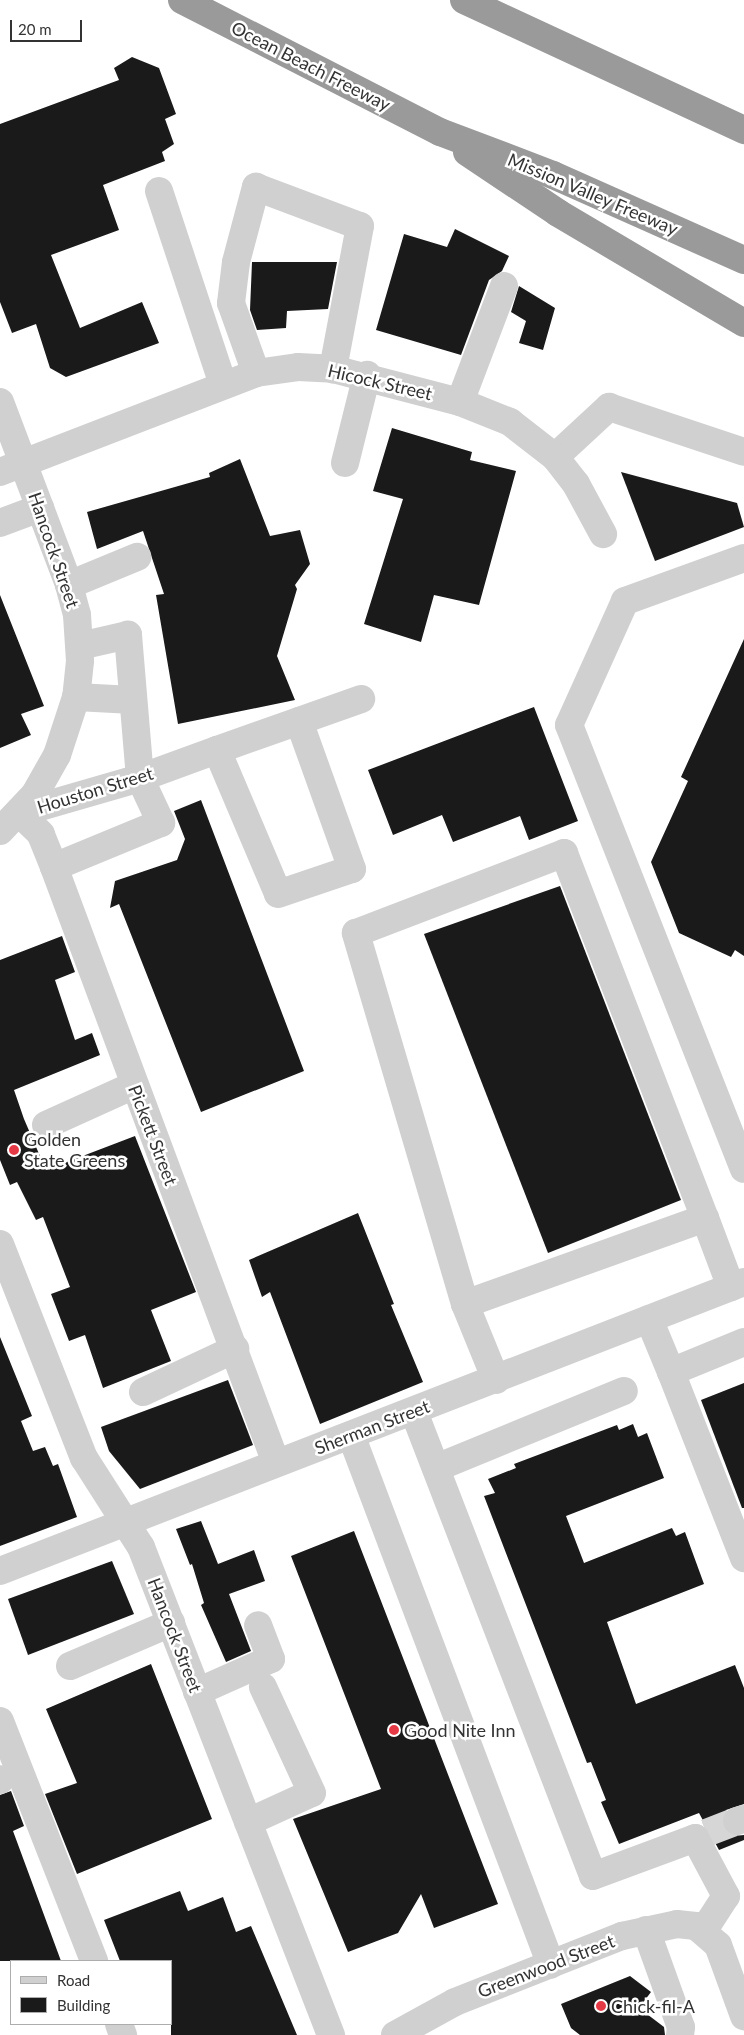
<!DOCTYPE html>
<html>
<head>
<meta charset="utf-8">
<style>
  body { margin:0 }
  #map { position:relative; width:744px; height:2035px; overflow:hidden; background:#fff; font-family:Lato,sans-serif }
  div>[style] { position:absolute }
  .building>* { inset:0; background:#1a1a1a }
  .minor-tunnel>* { height:28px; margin-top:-14px; transform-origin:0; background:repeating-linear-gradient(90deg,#d6d6d6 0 28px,transparent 0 42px) }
  .minor>* { height:28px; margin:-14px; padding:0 14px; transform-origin:14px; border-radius:14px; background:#d0d0d0 }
  .highway>* { height:28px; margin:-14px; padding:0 14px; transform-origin:14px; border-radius:14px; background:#9a9a9a }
  .dots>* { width:14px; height:14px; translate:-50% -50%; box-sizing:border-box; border:2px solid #fff; border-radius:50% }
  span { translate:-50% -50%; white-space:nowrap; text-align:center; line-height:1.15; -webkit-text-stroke:5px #fff; paint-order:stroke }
  .street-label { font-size:18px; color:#333 }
  .poi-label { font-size:18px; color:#333 }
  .left { translate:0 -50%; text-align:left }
  .legend { position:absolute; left:10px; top:1960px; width:162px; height:65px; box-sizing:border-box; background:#fff; border:1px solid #adadad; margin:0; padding:6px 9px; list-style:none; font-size:15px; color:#333 }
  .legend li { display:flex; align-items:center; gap:10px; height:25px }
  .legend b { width:25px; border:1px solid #adadad }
  .scale { position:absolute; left:10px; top:20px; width:72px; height:22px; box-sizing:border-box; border:2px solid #333; border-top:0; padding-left:6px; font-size:15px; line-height:18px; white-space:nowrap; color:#333; -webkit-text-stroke:4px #fff; paint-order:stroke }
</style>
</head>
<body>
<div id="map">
  <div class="building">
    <i style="clip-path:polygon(132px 57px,159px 68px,176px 114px,165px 119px,174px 144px,162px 152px,165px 161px,103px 185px,119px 230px,51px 255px,80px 328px,142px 302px,159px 343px,66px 377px,50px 368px,36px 324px,12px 333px,0 302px,0 124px,119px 80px,114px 68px)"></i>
    <i style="clip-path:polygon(455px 229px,509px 256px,502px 271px,489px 280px,461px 355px,376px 330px,404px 234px,447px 247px)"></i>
    <i style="clip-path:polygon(252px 262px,337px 262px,328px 309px,287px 311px,286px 328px,257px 330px,250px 310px)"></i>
    <i style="clip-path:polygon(519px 286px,555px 308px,543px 350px,519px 343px,526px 321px,511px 312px)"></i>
    <i style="clip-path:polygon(392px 428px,472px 452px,470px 460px,516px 471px,479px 605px,434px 595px,421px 642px,364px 624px,403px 499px,373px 491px)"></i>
    <i style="clip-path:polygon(240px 459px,270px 536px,300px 530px,310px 564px,295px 585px,297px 589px,277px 656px,295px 700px,178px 724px,156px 595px,164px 594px,143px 531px,97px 549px,87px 512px,210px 477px,209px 473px)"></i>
    <i style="clip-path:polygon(621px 472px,737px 503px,744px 527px,655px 561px)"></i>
    <i style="clip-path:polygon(0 595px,44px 706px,21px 714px,31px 735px,0 748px)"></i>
    <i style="clip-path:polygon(744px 639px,744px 956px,735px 950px,731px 957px,679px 933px,651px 862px,688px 781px,681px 777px)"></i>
    <i style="clip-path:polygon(534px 707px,578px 821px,529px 840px,520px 816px,453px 842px,442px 815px,393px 835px,368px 770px)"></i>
    <i style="clip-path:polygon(201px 800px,304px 1071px,201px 1112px,119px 904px,110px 908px,115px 881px,177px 860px,185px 839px,174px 811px)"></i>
    <i style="clip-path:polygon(560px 886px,681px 1200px,548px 1253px,424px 934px)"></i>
    <i style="clip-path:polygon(62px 936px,75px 972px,55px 980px,75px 1040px,92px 1033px,100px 1055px,14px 1090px,24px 1119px,46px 1170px,135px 1136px,196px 1292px,151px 1310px,171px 1361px,103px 1388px,85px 1335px,69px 1341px,51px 1294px,70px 1287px,43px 1217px,36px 1220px,17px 1182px,10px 1185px,0 1160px,0 960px)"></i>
    <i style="clip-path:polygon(358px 1213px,394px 1304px,391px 1305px,423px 1382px,320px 1424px,270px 1292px,262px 1297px,249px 1260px)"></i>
    <i style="clip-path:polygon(0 1337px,32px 1416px,21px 1421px,33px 1451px,45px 1447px,53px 1466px,58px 1464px,77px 1517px,0 1546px)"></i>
    <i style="clip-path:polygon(228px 1380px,253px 1445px,140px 1489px,109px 1451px,101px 1427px)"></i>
    <i style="clip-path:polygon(744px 1383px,744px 1508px,742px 1508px,701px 1400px)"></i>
    <i style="clip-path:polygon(633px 1424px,638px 1437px,647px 1433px,664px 1478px,566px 1516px,584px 1563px,672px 1528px,676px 1536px,685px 1532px,704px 1584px,607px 1622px,636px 1704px,735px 1665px,744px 1688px,744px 1804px,726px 1810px,722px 1825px,727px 1833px,734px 1836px,744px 1835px,744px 1840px,719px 1850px,699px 1813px,619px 1844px,601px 1802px,606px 1800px,591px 1762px,587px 1763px,484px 1496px,495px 1493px,488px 1479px,516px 1468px,514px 1464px,617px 1425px,619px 1430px)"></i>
    <i style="clip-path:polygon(201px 1521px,218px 1564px,254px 1550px,265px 1581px,229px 1594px,251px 1651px,226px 1662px,201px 1605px,204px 1603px,192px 1564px,190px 1565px,176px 1529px)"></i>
    <i style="clip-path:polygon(354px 1531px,498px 1904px,434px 1928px,421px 1894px,398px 1933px,348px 1952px,293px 1819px,381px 1789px,291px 1556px)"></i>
    <i style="clip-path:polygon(112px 1561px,134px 1614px,28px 1655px,8px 1599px)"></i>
    <i style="clip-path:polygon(151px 1664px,212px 1819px,77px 1874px,45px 1794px,77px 1783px,46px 1709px)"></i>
    <i style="clip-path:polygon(11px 1791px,24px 1826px,13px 1831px,61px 1961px,0 1961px,0 1795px)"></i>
    <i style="clip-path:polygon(180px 1891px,188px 1911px,223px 1897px,236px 1932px,251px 1926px,297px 2035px,171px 2035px,171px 1961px,120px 1961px,104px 1920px)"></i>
    <i style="clip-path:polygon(630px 1976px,651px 1992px,639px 2008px,664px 2027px,665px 2035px,580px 2035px,571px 2028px,561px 2004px)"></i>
  </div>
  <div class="minor-tunnel">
    <i style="left:706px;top:1833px;width:33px;rotate:-21deg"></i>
  </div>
  <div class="minor">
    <i style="left:159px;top:191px;width:203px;rotate:71.7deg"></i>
    <i style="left:256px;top:373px;width:74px;rotate:-109.7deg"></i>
    <i style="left:231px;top:303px;width:41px;rotate:-83deg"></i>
    <i style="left:236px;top:262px;width:78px;rotate:-75.1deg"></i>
    <i style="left:256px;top:187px;width:111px;rotate:20.6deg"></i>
    <i style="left:360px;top:226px;width:146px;rotate:100.7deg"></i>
    <i style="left:0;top:402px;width:196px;rotate:69.3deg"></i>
    <i style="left:69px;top:585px;width:31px;rotate:75deg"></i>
    <i style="left:77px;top:615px;width:46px;rotate:86.3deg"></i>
    <i style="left:80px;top:661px;width:36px;rotate:96deg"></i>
    <i style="left:76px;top:697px;width:61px;rotate:108.1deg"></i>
    <i style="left:57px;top:755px;width:45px;rotate:119.4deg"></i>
    <i style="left:35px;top:794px;width:51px;rotate:133.4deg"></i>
    <i style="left:460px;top:402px;width:124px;rotate:-69.2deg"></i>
    <i style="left:555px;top:457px;width:74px;rotate:-42.8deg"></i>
    <i style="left:609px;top:407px;width:142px;rotate:18.4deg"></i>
    <i style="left:345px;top:463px;width:91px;rotate:-76deg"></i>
    <i style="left:0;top:472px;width:274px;rotate:-21.1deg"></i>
    <i style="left:256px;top:373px;width:42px;rotate:-8.1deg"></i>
    <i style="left:298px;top:367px;width:35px;rotate:3deg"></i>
    <i style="left:333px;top:369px;width:131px;rotate:14.6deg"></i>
    <i style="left:460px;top:402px;width:54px;rotate:21.8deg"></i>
    <i style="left:510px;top:422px;width:57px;rotate:37.9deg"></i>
    <i style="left:555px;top:457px;width:34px;rotate:52deg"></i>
    <i style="left:576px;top:484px;width:57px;rotate:61.6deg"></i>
    <i style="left:0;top:523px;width:43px;rotate:-20.6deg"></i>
    <i style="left:744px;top:558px;width:127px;rotate:160.1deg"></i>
    <i style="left:625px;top:601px;width:136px;rotate:114.3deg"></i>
    <i style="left:569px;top:725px;width:477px;rotate:68.5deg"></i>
    <i style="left:69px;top:585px;width:74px;rotate:-22.4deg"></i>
    <i style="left:76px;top:697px;width:57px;rotate:3deg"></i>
    <i style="left:217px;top:750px;width:87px;rotate:-19.5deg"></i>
    <i style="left:54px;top:867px;width:116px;rotate:-22.4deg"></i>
    <i style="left:161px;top:823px;width:50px;rotate:-115deg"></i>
    <i style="left:140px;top:778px;width:144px;rotate:-94.8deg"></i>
    <i style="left:128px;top:635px;width:49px;rotate:167.1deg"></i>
    <i style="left:46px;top:1125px;width:97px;rotate:-24.4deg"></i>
    <i style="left:0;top:1244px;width:230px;rotate:68.6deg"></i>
    <i style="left:84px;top:1458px;width:106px;rotate:57.4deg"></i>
    <i style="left:141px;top:1547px;width:524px;rotate:68.73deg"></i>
    <i style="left:465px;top:1304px;width:387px;rotate:-106.4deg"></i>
    <i style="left:356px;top:933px;width:223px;rotate:-21deg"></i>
    <i style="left:564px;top:853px;width:391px;rotate:68.9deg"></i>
    <i style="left:649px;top:1319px;width:57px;rotate:67.5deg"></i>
    <i style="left:744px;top:1342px;width:79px;rotate:157.7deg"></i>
    <i style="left:671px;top:1372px;width:200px;rotate:68.6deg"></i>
    <i style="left:496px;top:1380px;width:82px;rotate:-112.2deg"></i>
    <i style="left:465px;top:1304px;width:255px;rotate:-19.7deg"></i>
    <i style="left:705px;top:1218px;width:74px;rotate:69.4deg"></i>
    <i style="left:143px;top:1392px;width:102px;rotate:-25.1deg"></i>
    <i style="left:414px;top:1412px;width:497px;rotate:68.9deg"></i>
    <i style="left:593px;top:1876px;width:109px;rotate:-20.4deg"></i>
    <i style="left:695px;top:1838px;width:66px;rotate:61.9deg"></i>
    <i style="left:726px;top:1896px;width:40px;rotate:122.9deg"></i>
    <i style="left:351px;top:1435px;width:566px;rotate:69.33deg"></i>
    <i style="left:276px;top:1463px;width:636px;rotate:-110.43deg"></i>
    <i style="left:54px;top:867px;width:35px;rotate:-112deg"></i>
    <i style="left:41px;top:834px;width:30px;rotate:-136deg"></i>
    <i style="left:19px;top:813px;width:126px;rotate:-16.1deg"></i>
    <i style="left:140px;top:778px;width:82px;rotate:-20deg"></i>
    <i style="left:217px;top:750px;width:156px;rotate:67deg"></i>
    <i style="left:278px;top:894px;width:78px;rotate:-18.7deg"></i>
    <i style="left:352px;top:869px;width:157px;rotate:-109.7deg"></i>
    <i style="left:299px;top:721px;width:66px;rotate:-19.5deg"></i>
    <i style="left:436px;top:1468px;width:203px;rotate:-22.3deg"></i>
    <i style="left:0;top:1571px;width:798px;rotate:-21.23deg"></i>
    <i style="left:70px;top:1666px;width:110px;rotate:-23.1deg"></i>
    <i style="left:197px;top:1692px;width:81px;rotate:-24deg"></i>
    <i style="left:271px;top:1659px;width:36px;rotate:-111deg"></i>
    <i style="left:0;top:1721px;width:258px;rotate:68.6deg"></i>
    <i style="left:0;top:1780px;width:1px;rotate:-45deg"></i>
    <i style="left:737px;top:1821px;width:7px;rotate:-16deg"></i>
    <i style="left:248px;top:1822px;width:70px;rotate:-24.4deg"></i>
    <i style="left:312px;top:1793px;width:117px;rotate:-114.8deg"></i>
    <i style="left:646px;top:1930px;width:103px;rotate:70.2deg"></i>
    <i style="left:681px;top:2027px;width:8px;rotate:97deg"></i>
    <i style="left:119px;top:2024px;width:12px;rotate:70deg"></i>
    <i style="left:395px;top:2035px;width:68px;rotate:-28.8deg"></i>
    <i style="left:455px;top:2002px;width:180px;rotate:-21.6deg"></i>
    <i style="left:622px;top:1936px;width:56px;rotate:-12.3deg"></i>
    <i style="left:677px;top:1924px;width:19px;rotate:6deg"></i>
    <i style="left:696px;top:1926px;width:29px;rotate:41deg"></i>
    <i style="left:718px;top:1945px;width:76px;rotate:69.9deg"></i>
  </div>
  <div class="highway">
    <i style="left:182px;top:0;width:290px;rotate:27.1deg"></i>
    <i style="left:440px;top:132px;width:121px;rotate:20.8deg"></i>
    <i style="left:553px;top:175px;width:209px;rotate:24deg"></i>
    <i style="left:464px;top:0;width:309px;rotate:24.9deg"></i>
    <i style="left:467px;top:152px;width:110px;rotate:33.8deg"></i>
    <i style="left:558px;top:213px;width:216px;rotate:30.6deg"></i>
  </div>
  <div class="dots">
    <i style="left:14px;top:1150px;background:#e63946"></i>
    <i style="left:394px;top:1730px;background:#e63946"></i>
    <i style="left:601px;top:2006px;background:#e63946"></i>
  </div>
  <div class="street-label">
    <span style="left:311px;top:66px;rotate:27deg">Ocean Beach Freeway</span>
    <span style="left:593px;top:194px;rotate:23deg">Mission Valley Freeway</span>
    <span style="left:380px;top:382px;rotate:13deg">Hicock Street</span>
    <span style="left:54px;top:550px;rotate:71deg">Hancock Street</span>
    <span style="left:95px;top:790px;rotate:-17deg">Houston Street</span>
    <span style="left:153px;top:1135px;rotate:69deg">Pickett Street</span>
    <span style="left:372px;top:1427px;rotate:-21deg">Sherman Street</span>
    <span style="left:175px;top:1635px;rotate:69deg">Hancock Street</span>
    <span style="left:546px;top:1966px;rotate:-21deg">Greenwood Street</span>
  </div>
  <div class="poi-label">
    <span class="left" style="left:24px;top:1150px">Golden<br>State Greens</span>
    <span class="left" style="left:404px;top:1730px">Good Nite Inn</span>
    <span class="left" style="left:611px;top:2006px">Chick-fil-A</span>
  </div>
  <ul class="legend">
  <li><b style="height:6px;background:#d0d0d0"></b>Road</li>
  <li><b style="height:14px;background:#1a1a1a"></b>Building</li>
  </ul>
  <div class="scale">20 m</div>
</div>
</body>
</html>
